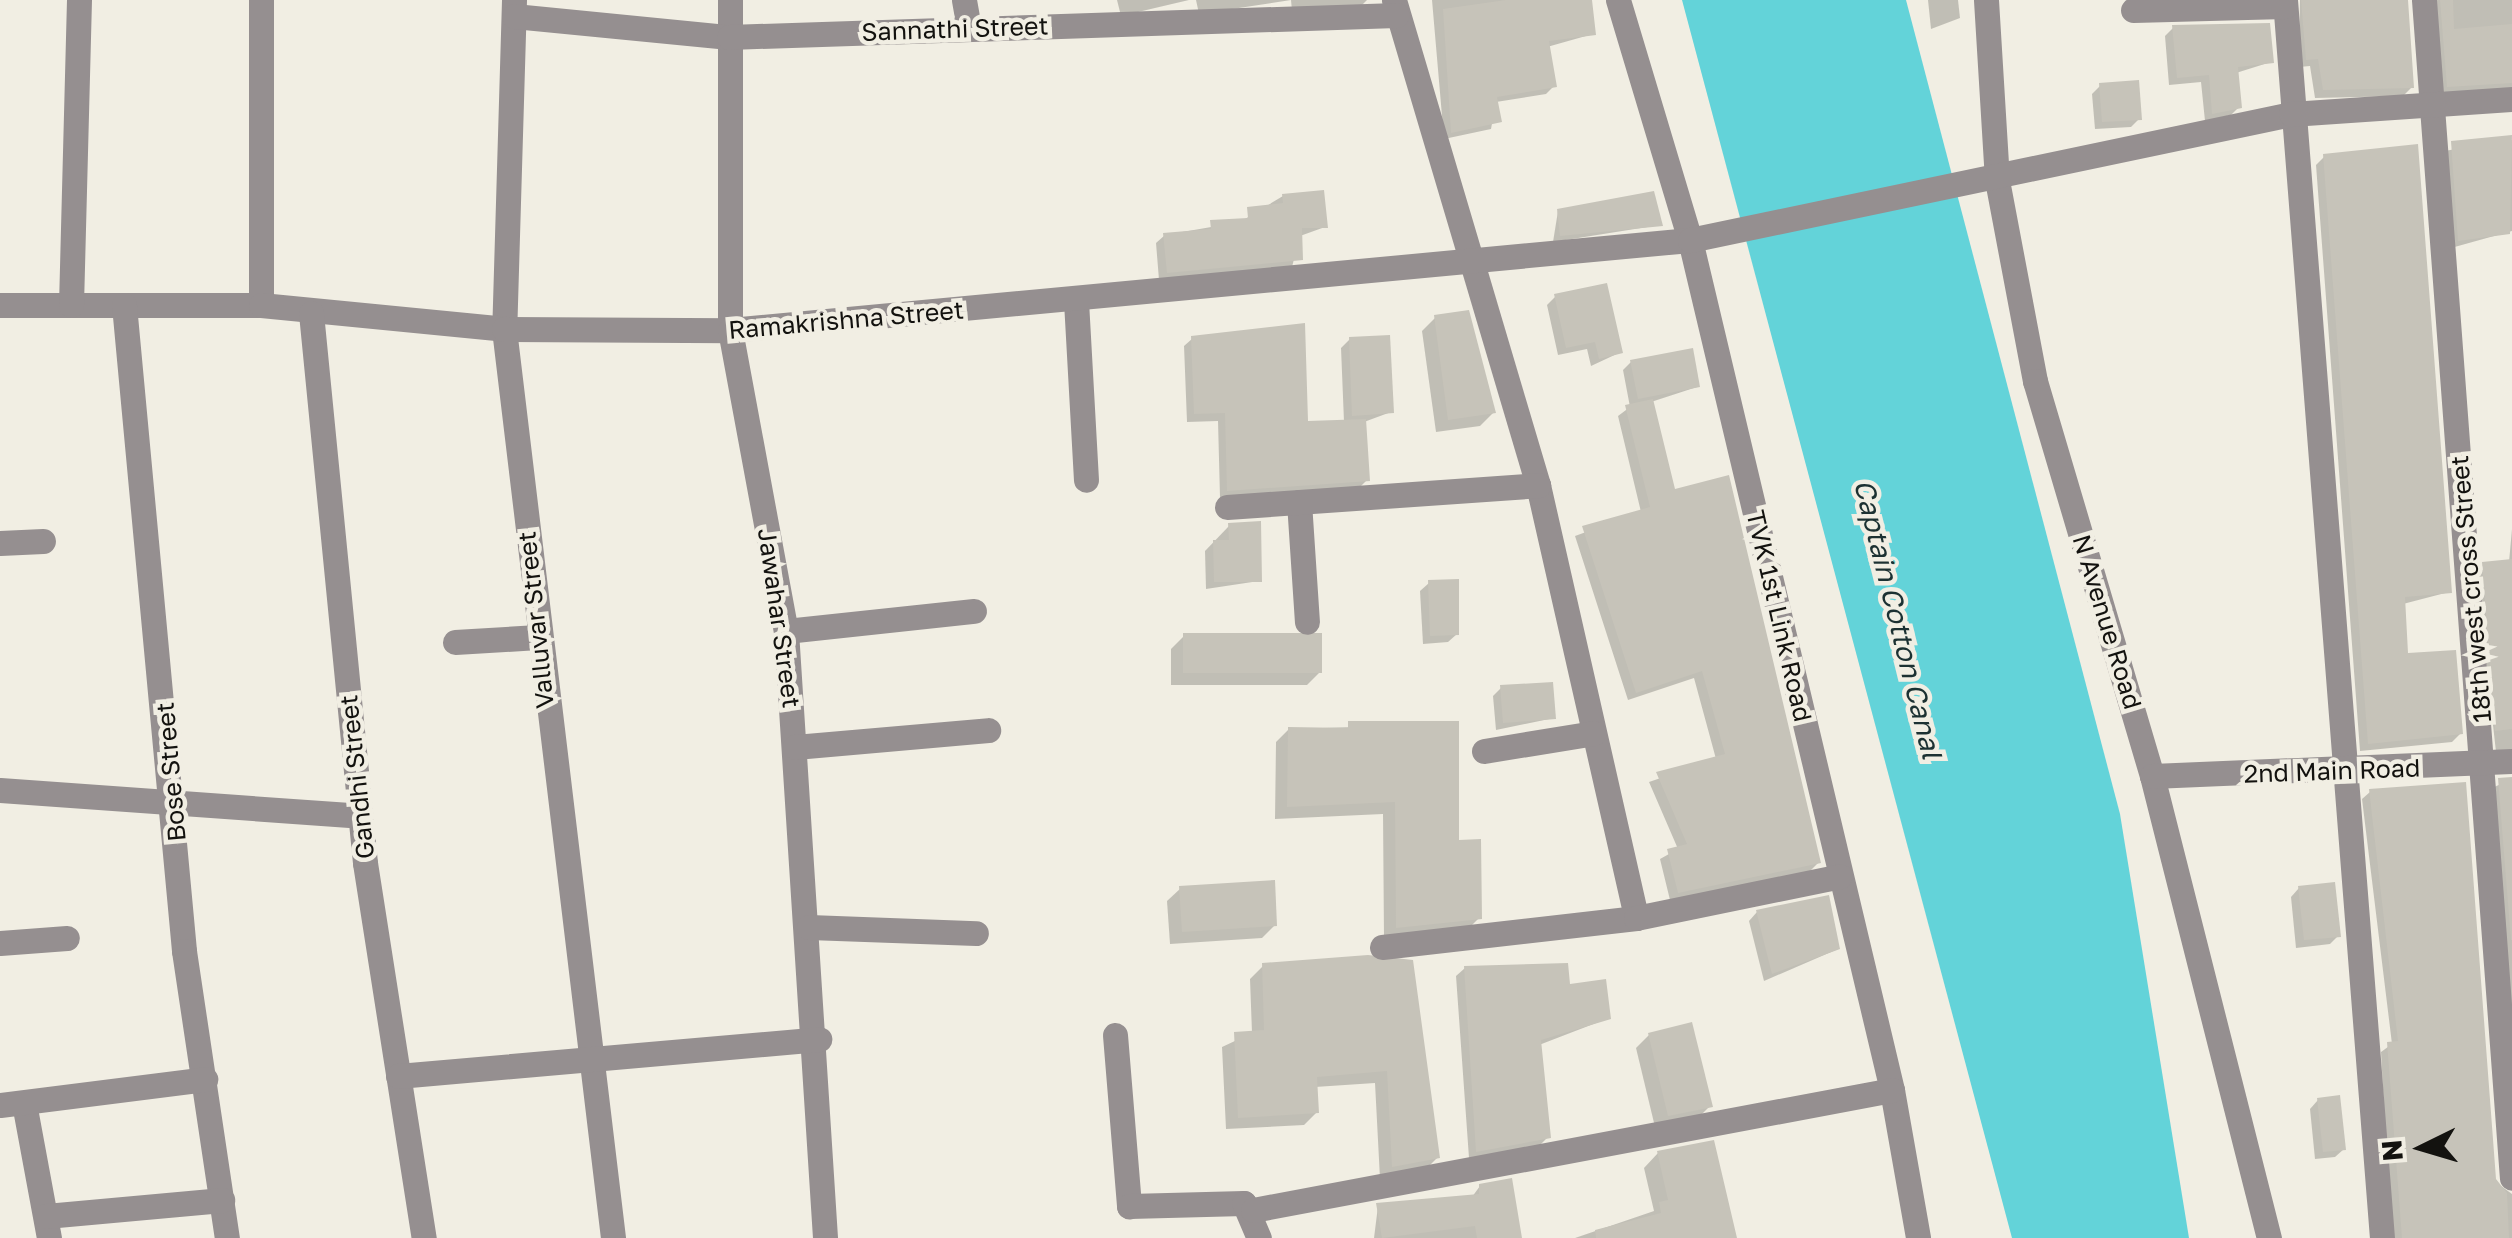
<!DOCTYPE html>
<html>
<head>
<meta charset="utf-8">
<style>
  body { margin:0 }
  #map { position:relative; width:2512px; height:1238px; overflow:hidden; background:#f1eee3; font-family:"Golos Text",sans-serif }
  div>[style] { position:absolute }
  .water>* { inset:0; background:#63d3d9 }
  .shadow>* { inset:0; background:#0003 }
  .building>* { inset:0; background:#c6c3b9 }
  .minor>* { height:25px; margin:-12.5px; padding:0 12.5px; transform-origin:12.5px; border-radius:12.5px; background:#958f90 }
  span { translate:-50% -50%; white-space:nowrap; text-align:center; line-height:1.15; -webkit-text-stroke:9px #f1eee3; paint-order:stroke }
  .street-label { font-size:25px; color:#13120f }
  .water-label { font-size:28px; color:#1c3132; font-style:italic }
  .north { position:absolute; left:2372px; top:1098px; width:100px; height:100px; -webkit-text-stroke:8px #f1eee3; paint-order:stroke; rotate:265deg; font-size:28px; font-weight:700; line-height:40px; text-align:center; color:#13120f }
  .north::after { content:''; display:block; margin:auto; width:35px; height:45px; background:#13120f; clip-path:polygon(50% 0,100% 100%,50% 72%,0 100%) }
</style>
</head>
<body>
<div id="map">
  <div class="water">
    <i style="clip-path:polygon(1682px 0,1906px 0,2120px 814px,2189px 1238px,2012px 1238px)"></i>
  </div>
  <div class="shadow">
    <i style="clip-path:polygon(1117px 0,1189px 0,1121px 16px)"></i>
    <i style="clip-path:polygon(1196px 0,1367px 0,1359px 8px,1292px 11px,1291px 0,1199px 14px)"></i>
    <i style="clip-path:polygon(1432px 0,1589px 0,1593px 34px,1547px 47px,1554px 86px,1546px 94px,1496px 102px,1491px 129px,1444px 139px)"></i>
    <i style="clip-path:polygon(1928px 0,1958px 0,1960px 18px,1931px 29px)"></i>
    <i style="clip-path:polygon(2300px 0,2405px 0,2412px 87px,2403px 96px,2315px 98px,2310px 66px,2299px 67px)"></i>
    <i style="clip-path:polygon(2425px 0,2512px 0,2512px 90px,2439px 94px)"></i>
    <i style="clip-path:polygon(2173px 28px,2271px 62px,2236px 73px,2239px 107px,2231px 115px,2205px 121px,2201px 82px,2169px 85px,2165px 36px)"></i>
    <i style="clip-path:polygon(2101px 85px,2139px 119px,2131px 127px,2095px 129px,2092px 94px)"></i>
    <i style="clip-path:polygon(2512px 140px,2512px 231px,2451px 248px,2444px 151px)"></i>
    <i style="clip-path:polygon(2324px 157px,2449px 592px,2403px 604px,2406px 656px,2460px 734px,2452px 742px,2360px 751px,2316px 165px)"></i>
    <i style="clip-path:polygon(1283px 196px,1325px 227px,1300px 236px,1292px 267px,1159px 280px,1156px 243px,1165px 235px,1240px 222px)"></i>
    <i style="clip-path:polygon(1558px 211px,1660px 225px,1553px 242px)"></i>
    <i style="clip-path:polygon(1555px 297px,1621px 352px,1591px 366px,1587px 349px,1558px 355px,1547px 305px)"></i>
    <i style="clip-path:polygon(1435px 318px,1493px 413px,1480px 426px,1436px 432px,1422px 331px)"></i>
    <i style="clip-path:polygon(1193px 338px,1305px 423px,1344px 422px,1341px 348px,1350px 339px,1391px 412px,1364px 422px,1367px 480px,1359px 488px,1220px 498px,1218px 421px,1187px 422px,1184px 346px)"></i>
    <i style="clip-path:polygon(1631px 362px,1697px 387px,1651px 402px,1673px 492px,1819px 862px,1810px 871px,1670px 900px,1660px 859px,1678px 849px,1649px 782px,1716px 759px,1694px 678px,1628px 700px,1575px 536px,1641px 512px,1618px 416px,1630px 407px,1623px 370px)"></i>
    <i style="clip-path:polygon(1229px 526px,1259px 581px,1206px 589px,1205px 551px)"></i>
    <i style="clip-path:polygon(2512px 529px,2512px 761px,2496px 752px,2476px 572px,2509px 562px)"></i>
    <i style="clip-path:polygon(1429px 583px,1457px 634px,1448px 642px,1423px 644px,1420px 591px)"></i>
    <i style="clip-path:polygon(1184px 636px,1320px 672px,1307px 685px,1171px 685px,1171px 649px)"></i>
    <i style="clip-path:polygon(1501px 688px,1554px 718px,1496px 730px,1493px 696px)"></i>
    <i style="clip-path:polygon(1456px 724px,1456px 842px,1479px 918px,1466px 931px,1384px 940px,1383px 814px,1275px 819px,1276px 742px,1289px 729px)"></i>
    <i style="clip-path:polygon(2512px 779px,2512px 1052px,2492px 788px)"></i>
    <i style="clip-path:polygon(2370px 792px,2493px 1180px,2512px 1194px,2512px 1238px,2391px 1238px,2381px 1052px,2392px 1044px,2362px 799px)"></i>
    <i style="clip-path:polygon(1181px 888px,1275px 925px,1262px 938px,1170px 944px,1167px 901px)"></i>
    <i style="clip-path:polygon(2299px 888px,2338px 936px,2330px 944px,2296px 948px,2291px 897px)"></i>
    <i style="clip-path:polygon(1757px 912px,1838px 949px,1764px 981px,1749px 921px)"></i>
    <i style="clip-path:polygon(1411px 962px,1438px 1157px,1425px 1170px,1380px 1179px,1375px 1083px,1315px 1087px,1317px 1112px,1304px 1125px,1226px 1129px,1222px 1047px,1252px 1033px,1250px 979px,1263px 966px)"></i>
    <i style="clip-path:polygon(1465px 968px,1567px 987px,1609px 1018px,1539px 1045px,1548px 1137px,1540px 1145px,1469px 1158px,1456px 976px)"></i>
    <i style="clip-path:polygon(1649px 1035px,1710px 1106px,1697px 1119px,1655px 1127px,1636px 1048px)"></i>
    <i style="clip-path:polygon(2318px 1100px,2344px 1149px,2335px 1157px,2315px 1159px,2310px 1109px)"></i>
    <i style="clip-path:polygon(1658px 1153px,1734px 1238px,1575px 1238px,1654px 1211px,1644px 1168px)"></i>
    <i style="clip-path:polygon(1480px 1186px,1500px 1238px,1374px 1238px,1378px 1206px,1472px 1197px)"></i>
  </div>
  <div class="building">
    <i style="clip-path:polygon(1506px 0,1592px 0,1596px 35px,1549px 41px,1557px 87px,1497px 97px,1502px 122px,1451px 133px,1443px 9px)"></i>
    <i style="clip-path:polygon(2301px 0,2408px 0,2414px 88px,2323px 90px,2318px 59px,2306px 60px)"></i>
    <i style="clip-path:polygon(2440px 0,2453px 0,2454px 29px,2512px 24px,2512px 83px,2447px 87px)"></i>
    <i style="clip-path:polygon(2270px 23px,2274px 63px,2238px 67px,2242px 108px,2212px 114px,2209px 75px,2177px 78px,2172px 25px)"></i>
    <i style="clip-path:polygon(2139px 80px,2142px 120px,2102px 122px,2099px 83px)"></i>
    <i style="clip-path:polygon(2512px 135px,2510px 234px,2458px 241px,2451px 141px)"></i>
    <i style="clip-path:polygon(2418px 144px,2452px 593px,2405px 597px,2408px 653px,2456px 650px,2463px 734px,2368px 744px,2323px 154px)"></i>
    <i style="clip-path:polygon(1324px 190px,1328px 228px,1302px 228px,1303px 260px,1167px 273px,1163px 233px,1211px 229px,1210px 220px,1248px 218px,1247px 207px,1283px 203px,1282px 194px)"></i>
    <i style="clip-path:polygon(1654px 191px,1663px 226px,1560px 236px,1557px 209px)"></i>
    <i style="clip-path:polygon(1607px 283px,1623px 353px,1599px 359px,1595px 342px,1566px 348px,1554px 294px)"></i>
    <i style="clip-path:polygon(1469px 310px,1496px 413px,1448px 420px,1434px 315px)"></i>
    <i style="clip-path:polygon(1305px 323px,1308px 421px,1366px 419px,1370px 481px,1227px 491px,1225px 413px,1194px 414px,1191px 336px)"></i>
    <i style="clip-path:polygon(1390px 335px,1394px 413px,1352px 416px,1349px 337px)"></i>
    <i style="clip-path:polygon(1693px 348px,1700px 387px,1638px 399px,1630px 360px)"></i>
    <i style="clip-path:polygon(1653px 399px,1675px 489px,1729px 475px,1821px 863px,1678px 893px,1667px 849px,1687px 844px,1656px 772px,1725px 754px,1702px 671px,1636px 693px,1582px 526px,1650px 507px,1625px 405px)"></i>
    <i style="clip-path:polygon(1261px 521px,1262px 582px,1214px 582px,1213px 540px,1229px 540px,1228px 523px)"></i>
    <i style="clip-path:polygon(2512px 559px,2512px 729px,2495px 731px,2482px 562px)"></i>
    <i style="clip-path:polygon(1459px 579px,1459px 635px,1430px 636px,1428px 580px)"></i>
    <i style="clip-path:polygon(1183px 633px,1322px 633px,1322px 673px,1183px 673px)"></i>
    <i style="clip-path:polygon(1553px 682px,1556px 719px,1503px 723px,1500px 685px)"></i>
    <i style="clip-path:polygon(1348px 721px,1459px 721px,1459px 840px,1481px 839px,1482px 919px,1396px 928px,1395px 802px,1287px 807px,1288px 727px,1348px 728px)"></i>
    <i style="clip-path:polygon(2512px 777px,2512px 940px,2511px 940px,2498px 778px)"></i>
    <i style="clip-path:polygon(2466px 782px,2496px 1179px,2507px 1193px,2509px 1238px,2402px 1238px,2387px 1042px,2398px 1041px,2369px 789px)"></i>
    <i style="clip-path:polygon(1275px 880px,1277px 926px,1182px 932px,1179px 886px)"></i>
    <i style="clip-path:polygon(2335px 882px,2341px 937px,2304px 940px,2298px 886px)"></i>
    <i style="clip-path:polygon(1829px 895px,1840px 949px,1772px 974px,1756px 910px)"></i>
    <i style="clip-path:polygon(1368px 955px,1413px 960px,1440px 1158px,1392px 1167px,1387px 1071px,1317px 1077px,1319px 1113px,1238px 1118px,1234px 1032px,1264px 1030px,1262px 963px)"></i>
    <i style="clip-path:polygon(1568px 963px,1570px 984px,1606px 979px,1611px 1019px,1541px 1040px,1551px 1138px,1476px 1152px,1464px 966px)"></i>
    <i style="clip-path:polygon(1692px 1022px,1713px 1107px,1668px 1116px,1648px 1033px)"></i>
    <i style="clip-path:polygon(2340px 1095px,2346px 1150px,2323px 1152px,2317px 1098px)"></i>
    <i style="clip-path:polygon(1714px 1140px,1737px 1238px,1596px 1238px,1595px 1230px,1661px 1213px,1659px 1202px,1668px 1200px,1657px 1151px)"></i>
    <i style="clip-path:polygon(1512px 1178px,1522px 1238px,1477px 1238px,1475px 1226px,1382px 1238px,1376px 1203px,1479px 1194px,1479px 1184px)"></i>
  </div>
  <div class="minor">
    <i style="left:261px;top:0;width:305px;rotate:90deg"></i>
    <i style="left:514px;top:0;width:329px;rotate:91.7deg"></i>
    <i style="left:504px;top:329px;width:916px;rotate:83.16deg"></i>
    <i style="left:730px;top:0;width:330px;rotate:90deg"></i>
    <i style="left:730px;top:330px;width:306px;rotate:79.5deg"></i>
    <i style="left:786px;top:631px;width:608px;rotate:86.32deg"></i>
    <i style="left:964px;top:0;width:28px;rotate:80deg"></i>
    <i style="left:1394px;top:0;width:506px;rotate:73.46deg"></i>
    <i style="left:1538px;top:485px;width:444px;rotate:77.2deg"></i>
    <i style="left:1618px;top:0;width:251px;rotate:73.3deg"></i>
    <i style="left:1690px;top:240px;width:874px;rotate:76.63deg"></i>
    <i style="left:1892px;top:1090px;width:150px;rotate:80deg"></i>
    <i style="left:1986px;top:0;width:180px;rotate:86.5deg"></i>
    <i style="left:1997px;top:180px;width:205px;rotate:79.3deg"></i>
    <i style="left:2035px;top:381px;width:412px;rotate:73.5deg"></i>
    <i style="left:2152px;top:776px;width:477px;rotate:75.8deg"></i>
    <i style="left:2285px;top:0;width:1242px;rotate:85.52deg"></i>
    <i style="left:2424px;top:0;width:1181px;rotate:85.73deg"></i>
    <i style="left:2133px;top:10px;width:152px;rotate:-1.5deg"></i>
    <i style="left:514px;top:16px;width:216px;rotate:5.6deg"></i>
    <i style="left:729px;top:37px;width:668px;rotate:-1.89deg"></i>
    <i style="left:1076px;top:301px;width:179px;rotate:86.8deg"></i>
    <i style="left:0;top:305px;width:261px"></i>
    <i style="left:261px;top:305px;width:244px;rotate:5.6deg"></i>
    <i style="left:504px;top:329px;width:226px;rotate:0.3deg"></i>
    <i style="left:730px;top:330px;width:964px;rotate:-5.36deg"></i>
    <i style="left:1690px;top:240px;width:614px;rotate:-11.84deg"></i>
    <i style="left:2291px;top:114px;width:222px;rotate:-3.9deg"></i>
    <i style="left:71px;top:305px;width:305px;rotate:-88.5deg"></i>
    <i style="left:124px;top:305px;width:649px;rotate:84.69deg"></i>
    <i style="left:184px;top:951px;width:290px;rotate:81.5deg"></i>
    <i style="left:311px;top:313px;width:553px;rotate:84.39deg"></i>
    <i style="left:365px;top:863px;width:380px;rotate:81.1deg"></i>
    <i style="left:1299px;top:502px;width:120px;rotate:86.2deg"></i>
    <i style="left:1227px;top:507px;width:312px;rotate:-4deg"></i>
    <i style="left:0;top:543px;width:43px;rotate:-2.7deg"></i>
    <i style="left:786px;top:631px;width:189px;rotate:-6.1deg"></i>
    <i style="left:455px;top:642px;width:83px;rotate:-3.4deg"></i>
    <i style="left:795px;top:747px;width:194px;rotate:-5deg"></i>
    <i style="left:1484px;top:751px;width:111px;rotate:-9.3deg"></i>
    <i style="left:2152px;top:776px;width:360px;rotate:-2.4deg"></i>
    <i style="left:0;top:790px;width:361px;rotate:4.1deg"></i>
    <i style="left:809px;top:927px;width:167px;rotate:2.1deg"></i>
    <i style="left:0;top:943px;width:67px;rotate:-4.3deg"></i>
    <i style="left:1382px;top:947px;width:256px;rotate:-6.5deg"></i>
    <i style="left:1636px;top:918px;width:208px;rotate:-11.6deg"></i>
    <i style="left:1115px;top:1035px;width:172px;rotate:85.3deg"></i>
    <i style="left:1129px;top:1206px;width:115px;rotate:-1.5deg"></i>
    <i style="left:1244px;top:1203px;width:38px;rotate:67deg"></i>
    <i style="left:398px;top:1076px;width:423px;rotate:-5deg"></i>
    <i style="left:24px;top:1103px;width:137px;rotate:79.5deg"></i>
    <i style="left:0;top:1105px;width:207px;rotate:-7.2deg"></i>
    <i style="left:1253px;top:1210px;width:650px;rotate:-10.64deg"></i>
    <i style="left:46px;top:1216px;width:177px;rotate:-5.2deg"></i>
  </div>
  <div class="street-label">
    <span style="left:955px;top:29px;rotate:-2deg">Sannathi Street</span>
    <span style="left:846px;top:320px;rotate:-5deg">Ramakrishna Street</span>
    <span style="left:2471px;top:589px;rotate:-95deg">18th west cross Street</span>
    <span style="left:1779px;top:616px;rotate:77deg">TVK 1st Link Road</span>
    <span style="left:779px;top:618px;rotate:82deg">Jawahar Street</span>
    <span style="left:536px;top:620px;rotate:-96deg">Valluvar Street</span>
    <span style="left:2107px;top:622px;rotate:73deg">N Avenue Road</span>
    <span style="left:2332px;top:771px;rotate:-2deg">2nd Main Road</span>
    <span style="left:171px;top:772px;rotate:-95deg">Bose Street</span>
    <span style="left:357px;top:777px;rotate:-96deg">Gandhi Street</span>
  </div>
  <div class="water-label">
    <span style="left:1898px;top:619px;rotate:76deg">Captain Cotton Canal</span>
  </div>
  <div class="north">N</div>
</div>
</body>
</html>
